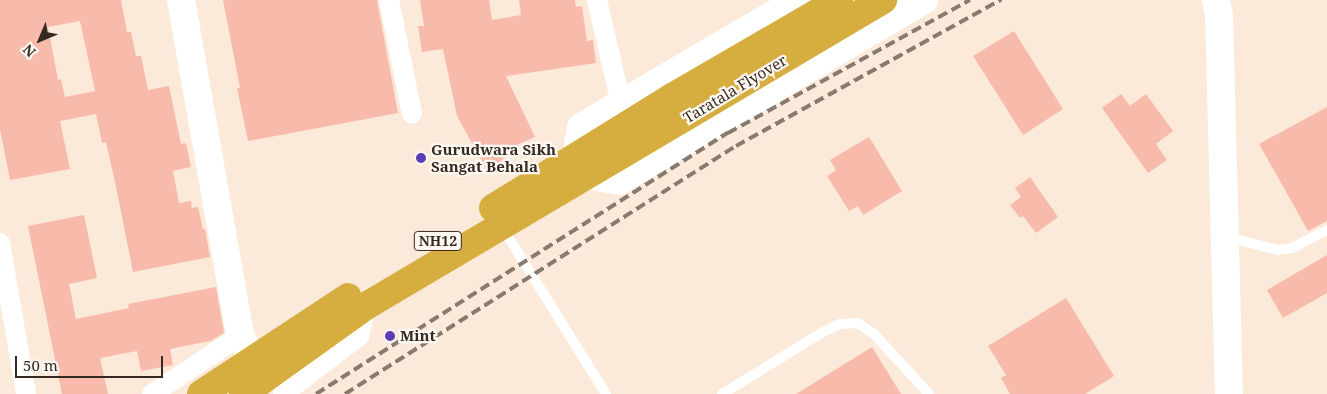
<!DOCTYPE html>
<html>
<head>
<meta charset="utf-8">
<style>
  body { margin:0 }
  #map { position:relative; width:1327px; height:394px; overflow:hidden; background:#fbe9da; font-family:"Noto Serif",serif }
  div>[style] { position:absolute }
  .building>* { inset:0; background:#f8bbab }
  .lane>* { height:10px; margin:-5px; padding:0 5px; transform-origin:5px; border-radius:5px; background:#fff }
  .street>* { height:20px; margin:-10px; padding:0 10px; transform-origin:10px; border-radius:10px; background:#fff }
  .secondary>* { height:28px; margin:-14px; padding:0 14px; transform-origin:14px; border-radius:14px; background:#fff }
  .highway>* { height:28px; margin:-14px; padding:0 14px; transform-origin:14px; border-radius:14px; background:#d6ae3f }
  .rail>* { height:4px; margin-top:-2px; transform-origin:0; background:repeating-linear-gradient(90deg,#887a6e 0 10px,transparent 0 15px) }
  .dots>* { width:14px; height:14px; translate:-50% -50%; box-sizing:border-box; border:2px solid #fef8f3; border-radius:50% }
  span { translate:-50% -50%; white-space:nowrap; text-align:center; line-height:1.15; -webkit-text-stroke:4.5px #fef8f3; paint-order:stroke }
  .shield-label span { padding:1px 4px; background:#fef8f3; border:1px solid; border-radius:4px; -webkit-text-stroke-width:0 }
  .shield-label { font-size:14px; color:#352a21; font-weight:700 }
  .street-label { font-size:15px; color:#352a21 }
  .poi-label { font-size:15px; color:#352a21; font-weight:700 }
  .left { translate:0 -50%; text-align:left }
  .north { position:absolute; left:15px; top:15px; width:50px; height:50px; -webkit-text-stroke:4px #fef8f3; paint-order:stroke; rotate:225deg; font-size:14px; font-weight:700; line-height:20px; text-align:center; color:#352a21 }
  .north::after { content:''; display:block; margin:auto; width:18px; height:22px; background:#352a21; clip-path:polygon(50% 0,100% 100%,50% 72%,0 100%) }
  .scale { position:absolute; left:15px; top:356px; width:148px; height:22px; box-sizing:border-box; border:2px solid #352a21; border-top:0; padding-left:6px; font-size:15px; line-height:18px; white-space:nowrap; color:#352a21; -webkit-text-stroke:4px #fef8f3; paint-order:stroke }
</style>
</head>
<body>
<div id="map">
  <div class="building">
    <i style="clip-path:polygon(evenodd,0 0,121px 0,127px 32px,131px 32px,136px 56px,141px 56px,148px 90px,169px 86px,181px 144px,186px 143px,191px 167px,173px 171px,179px 203px,191px 201px,192px 208px,198px 207px,203px 229px,205px 229px,210px 257px,133px 272px,115px 182px,106px 142px,102px 143px,96px 114px,60px 121px,70px 169px,10px 180px,0 129px,0 0,80px 21px,95px 91px,65px 97px,61px 79px,58px 80px,48px 27px,80px 21px)"></i>
    <i style="clip-path:polygon(223px 0,377px 0,398px 113px,248px 141px,237px 88px,240px 88px)"></i>
    <i style="clip-path:polygon(420px 0,489px 0,492px 20px,521px 15px,519px 0,575px 0,576px 7px,582px 6px,587px 41px,593px 40px,596px 63px,506px 76px,535px 137px,501px 152px,505px 159px,486px 169px,457px 116px,443px 49px,422px 52px,418px 26px,424px 26px)"></i>
    <i style="clip-path:polygon(1014px 31px,1063px 109px,1023px 135px,973px 56px)"></i>
    <i style="clip-path:polygon(1121px 94px,1130px 106px,1146px 94px,1173px 131px,1156px 144px,1167px 160px,1148px 173px,1102px 108px)"></i>
    <i style="clip-path:polygon(1327px 107px,1327px 221px,1308px 231px,1259px 144px)"></i>
    <i style="clip-path:polygon(869px 137px,902px 191px,863px 215px,858px 206px,849px 211px,827px 176px,836px 170px,830px 160px)"></i>
    <i style="clip-path:polygon(1030px 177px,1058px 217px,1036px 233px,1023px 216px,1020px 218px,1010px 205px,1021px 197px,1015px 188px)"></i>
    <i style="clip-path:polygon(84px 215px,97px 278px,69px 284px,76px 319px,129px 308px,128px 304px,216px 287px,224px 333px,210px 341px,170px 349px,173px 365px,141px 371px,137px 351px,100px 358px,108px 394px,62px 394px,28px 226px)"></i>
    <i style="clip-path:polygon(1327px 255px,1327px 293px,1283px 318px,1267px 290px)"></i>
    <i style="clip-path:polygon(1066px 298px,1114px 376px,1085px 394px,1010px 394px,1001px 378px,1006px 375px,988px 346px)"></i>
    <i style="clip-path:polygon(872px 347px,901px 394px,796px 394px)"></i>
  </div>
  <div class="lane">
    <i style="left:502px;top:227px;width:197px;rotate:58.1deg"></i>
    <i style="left:1226px;top:237px;width:54px;rotate:14deg"></i>
    <i style="left:1278px;top:250px;width:14px;rotate:-8deg"></i>
    <i style="left:1292px;top:248px;width:39px;rotate:-27deg"></i>
    <i style="left:722px;top:394px;width:119px;rotate:-31.5deg"></i>
    <i style="left:823px;top:332px;width:19px;rotate:-25deg"></i>
    <i style="left:840px;top:324px;width:18px;rotate:-3deg"></i>
    <i style="left:858px;top:323px;width:19px;rotate:35deg"></i>
    <i style="left:874px;top:334px;width:81px;rotate:47.5deg"></i>
  </div>
  <div class="street">
    <i style="left:389px;top:0;width:116px;rotate:78.6deg"></i>
    <i style="left:597px;top:0;width:107px;rotate:77deg"></i>
    <i style="left:0;top:243px;width:153px;rotate:80.2deg"></i>
    <i style="left:152px;top:394px;width:105px;rotate:-33.4deg"></i>
    <i style="left:283px;top:394px;width:96px;rotate:-37.3deg"></i>
    <i style="left:359px;top:336px;width:31px;rotate:-77deg"></i>
  </div>
  <div class="secondary">
    <i style="left:181px;top:0;width:341px;rotate:80deg"></i>
    <i style="left:240px;top:336px;width:49px;rotate:60.8deg"></i>
    <i style="left:1216px;top:0;width:15px;rotate:79deg"></i>
    <i style="left:1219px;top:15px;width:379px;rotate:88.5deg"></i>
    <i style="left:576px;top:158px;width:31px;rotate:-81deg"></i>
    <i style="left:581px;top:127px;width:251px;rotate:-30.3deg"></i>
    <i style="left:586px;top:175px;width:34px;rotate:10deg"></i>
    <i style="left:619px;top:181px;width:355px;rotate:-30.7deg"></i>
  </div>
  <div class="highway">
    <i style="left:493px;top:208px;width:211px;rotate:-31.8deg"></i>
    <i style="left:672px;top:97px;width:193px;rotate:-30.1deg"></i>
    <i style="left:201px;top:394px;width:176px;rotate:-33.4deg"></i>
    <i style="left:243px;top:394px;width:151px;rotate:-35.6deg"></i>
    <i style="left:366px;top:306px;width:601px;rotate:-30.62deg"></i>
  </div>
  <div class="rail">
    <i style="left:316px;top:394px;width:488px;rotate:-32.4deg"></i>
    <i style="left:728px;top:133px;width:276px;rotate:-28.8deg"></i>
    <i style="left:345px;top:394px;width:463px;rotate:-32.4deg"></i>
    <i style="left:736px;top:146px;width:303px;rotate:-28.9deg"></i>
  </div>
  <div class="dots">
    <i style="left:421px;top:158px;background:#5c3cb5"></i>
    <i style="left:390px;top:336px;background:#5c3cb5"></i>
  </div>
  <div class="shield-label">
    <span style="left:438px;top:241px">NH12</span>
  </div>
  <div class="street-label">
    <span style="left:735px;top:89px;rotate:-31deg">Taratala Flyover</span>
  </div>
  <div class="poi-label">
    <span class="left" style="left:431px;top:158px">Gurudwara Sikh<br>Sangat Behala</span>
    <span class="left" style="left:400px;top:336px">Mint</span>
  </div>
  <div class="north">N</div>
  <div class="scale">50 m</div>
</div>
</body>
</html>
